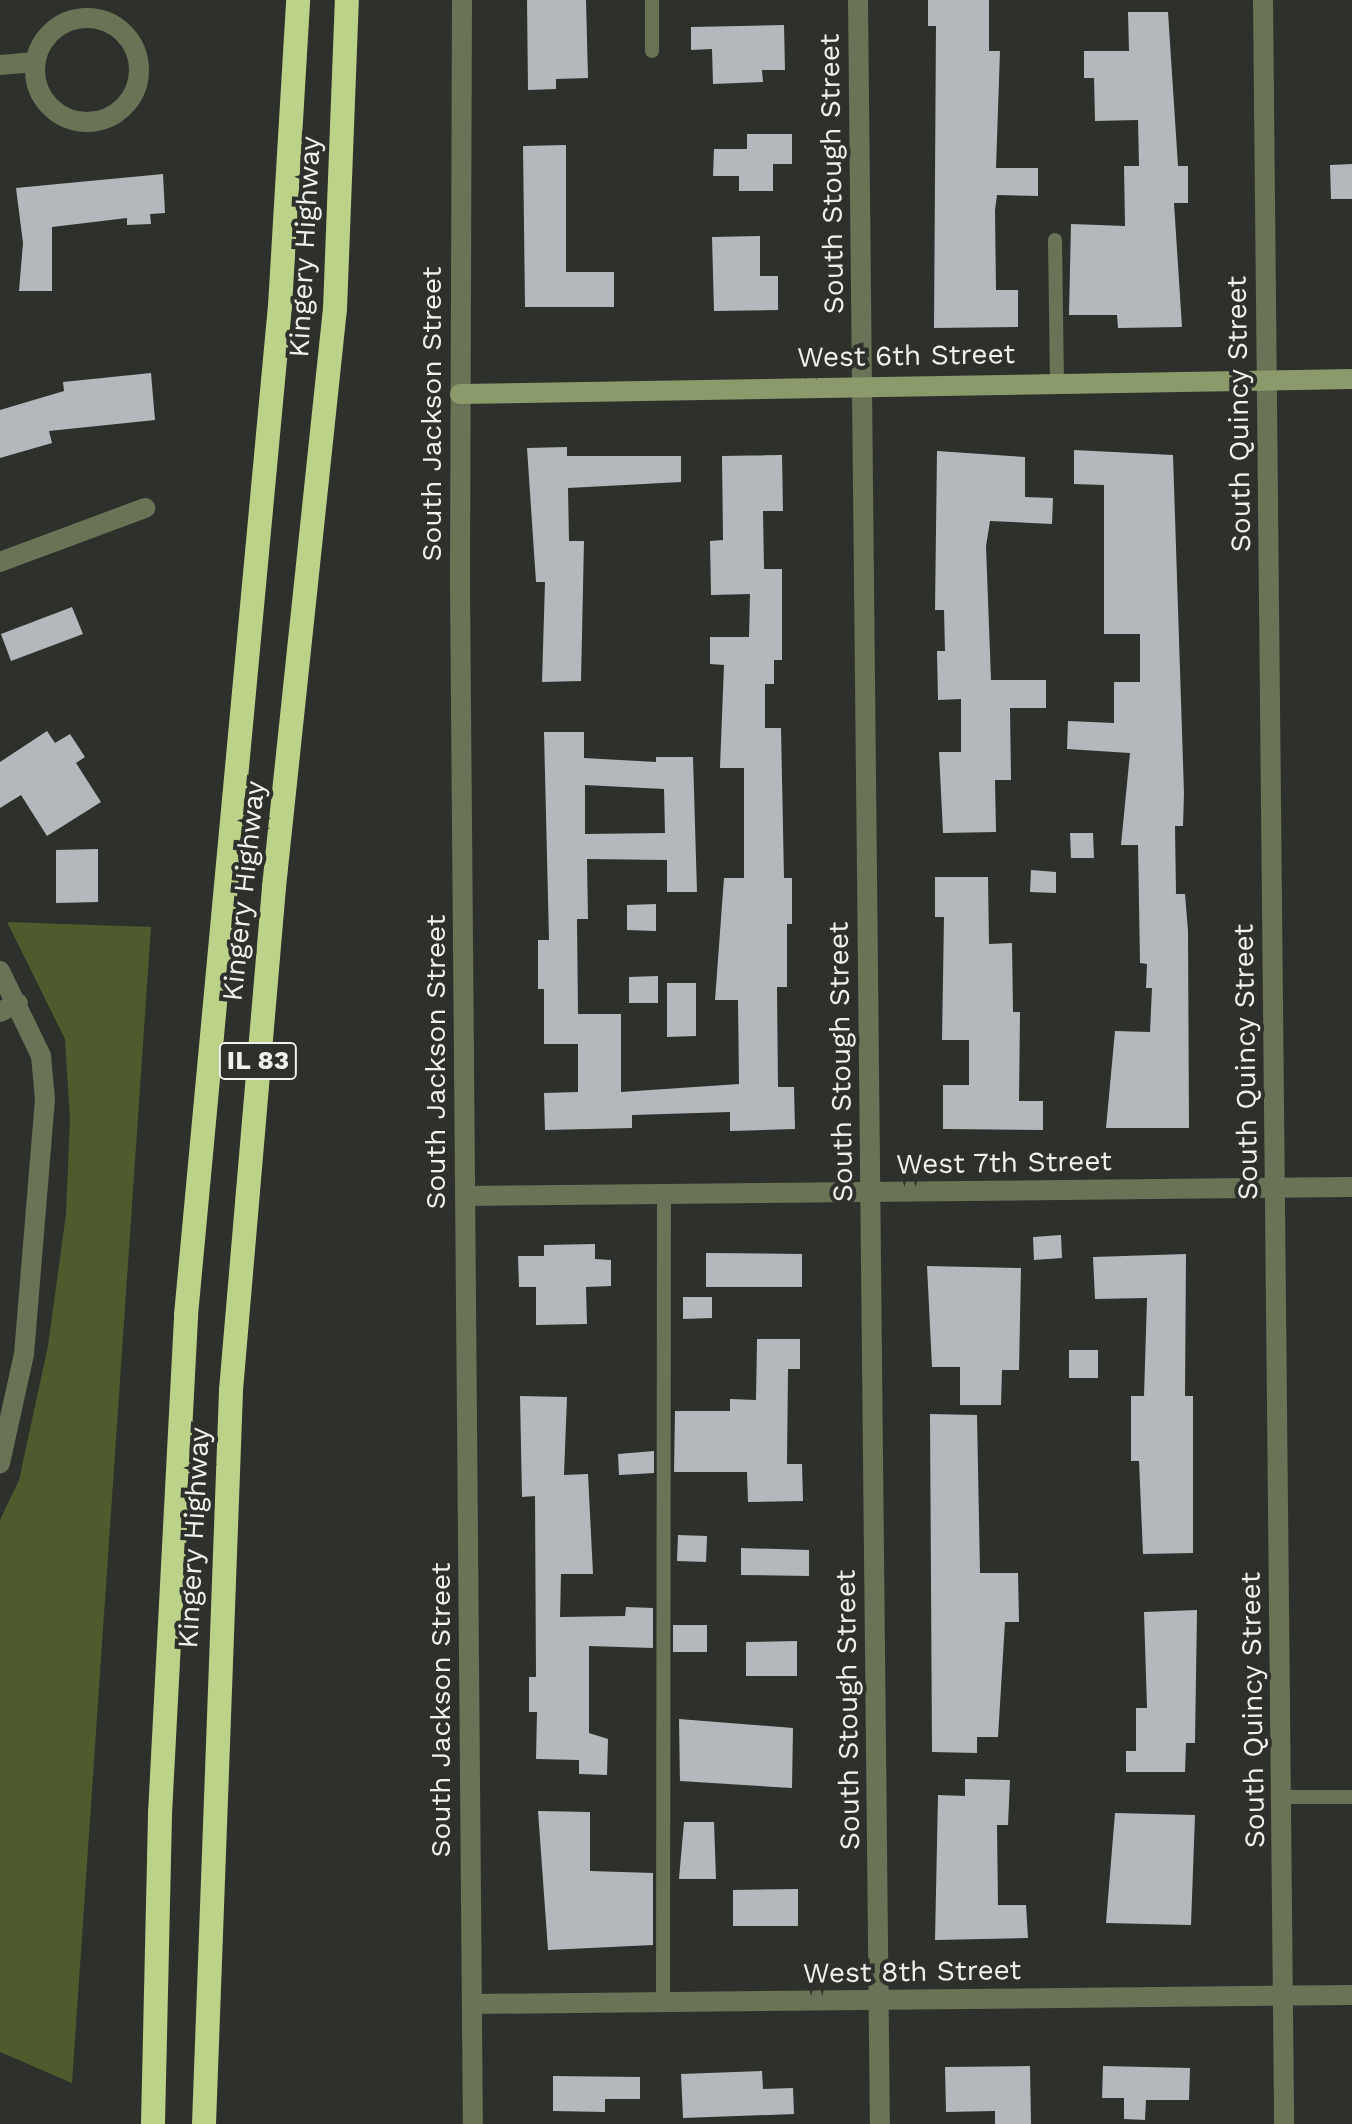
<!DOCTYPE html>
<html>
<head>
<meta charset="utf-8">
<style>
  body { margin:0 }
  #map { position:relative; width:1352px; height:2124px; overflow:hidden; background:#2e302c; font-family:"Work Sans",sans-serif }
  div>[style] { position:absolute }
  .green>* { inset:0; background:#4d5b2d }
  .building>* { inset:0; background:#b4b8bc }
  .lane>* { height:14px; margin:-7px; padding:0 7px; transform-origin:7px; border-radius:7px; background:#6a7356 }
  .street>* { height:20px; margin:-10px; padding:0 10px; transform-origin:10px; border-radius:10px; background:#6a7356 }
  .street>.ring { margin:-10px; padding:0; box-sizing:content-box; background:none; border:20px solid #6a7356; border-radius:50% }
  .secondary>* { height:20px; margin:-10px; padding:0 10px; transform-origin:10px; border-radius:10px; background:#8b9a6b }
  .highway>* { height:24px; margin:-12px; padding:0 12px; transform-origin:12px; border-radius:12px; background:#bbd288 }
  span { translate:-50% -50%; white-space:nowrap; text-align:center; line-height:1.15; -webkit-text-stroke:8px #2e302c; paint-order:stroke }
  .shield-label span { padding:2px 6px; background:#2e302c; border:2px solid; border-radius:6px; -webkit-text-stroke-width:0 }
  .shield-label { font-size:26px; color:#f0f1ee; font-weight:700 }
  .street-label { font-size:28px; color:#f0f1ee }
</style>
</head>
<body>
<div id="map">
  <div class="green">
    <i style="clip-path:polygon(7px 922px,151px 927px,72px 2083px,0 2052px,0 1520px,19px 1480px,48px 1346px,66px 1214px,70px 1120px,65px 1039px)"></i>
  </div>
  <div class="building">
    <i style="clip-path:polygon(527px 0,586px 0,588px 78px,556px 79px,556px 89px,528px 90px)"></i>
    <i style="clip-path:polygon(928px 0,989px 0,989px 51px,1000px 51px,996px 168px,1038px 168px,1038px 196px,997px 195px,995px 210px,996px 290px,1018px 290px,1018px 327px,934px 328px,936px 26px,928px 26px)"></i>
    <i style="clip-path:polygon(1128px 12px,1168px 12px,1178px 166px,1188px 166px,1188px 203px,1174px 203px,1182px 327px,1118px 328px,1117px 315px,1069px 315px,1071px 224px,1125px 226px,1124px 166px,1139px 166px,1138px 120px,1095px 121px,1094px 78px,1084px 78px,1084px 51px,1129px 51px)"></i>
    <i style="clip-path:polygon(784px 25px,785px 70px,762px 70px,763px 82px,713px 84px,712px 49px,691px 50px,691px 27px)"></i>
    <i style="clip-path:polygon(747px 134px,792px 134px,792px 164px,773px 164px,773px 191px,739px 191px,739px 176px,713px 176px,714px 149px,747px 149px)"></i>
    <i style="clip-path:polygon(566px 145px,566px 272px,614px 272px,614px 307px,525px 307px,523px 146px)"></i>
    <i style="clip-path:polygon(1352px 164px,1352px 199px,1331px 199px,1330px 165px)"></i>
    <i style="clip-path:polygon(163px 174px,165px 213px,150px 214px,151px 224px,127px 225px,127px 218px,52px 227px,52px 291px,19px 291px,23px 243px,16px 188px)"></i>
    <i style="clip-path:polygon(760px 236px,760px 276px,778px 276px,778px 310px,714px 311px,712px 237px)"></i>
    <i style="clip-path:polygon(151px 373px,155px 420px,49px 431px,52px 443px,0 458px,0 410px,64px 391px,63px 382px)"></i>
    <i style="clip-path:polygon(567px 447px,567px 456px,681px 456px,681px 482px,568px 488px,569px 541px,584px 541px,581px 681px,542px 682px,545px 582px,536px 582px,527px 448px)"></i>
    <i style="clip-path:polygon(1074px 450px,1173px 455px,1184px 793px,1183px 826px,1175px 826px,1176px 894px,1185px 894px,1188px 931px,1189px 1128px,1106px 1128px,1115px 1031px,1150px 1032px,1152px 988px,1146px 988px,1147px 964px,1140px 963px,1138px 845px,1121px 845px,1130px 753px,1067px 749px,1068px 721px,1114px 723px,1114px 682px,1140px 682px,1140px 634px,1104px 634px,1104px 485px,1074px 484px)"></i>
    <i style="clip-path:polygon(937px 451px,1025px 457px,1025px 497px,1053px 498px,1052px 524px,990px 521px,986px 546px,991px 680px,1046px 680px,1046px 708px,1010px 708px,1011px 780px,995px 780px,996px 832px,943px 833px,939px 752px,961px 752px,961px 699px,938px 700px,937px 651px,945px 651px,944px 610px,935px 610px)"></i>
    <i style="clip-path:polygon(evenodd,782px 455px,783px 511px,763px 511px,764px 569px,782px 569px,782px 660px,774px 660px,774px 684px,765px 684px,765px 728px,781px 728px,784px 878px,792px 878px,792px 924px,787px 924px,787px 987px,777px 987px,778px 1087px,794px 1087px,795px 1129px,730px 1131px,730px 1112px,632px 1115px,632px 1128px,545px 1130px,544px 1093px,578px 1092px,578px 1044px,544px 1044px,544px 989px,538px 989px,538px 940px,549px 940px,544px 732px,584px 732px,584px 758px,656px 762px,656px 757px,693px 757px,697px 892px,667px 892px,667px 860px,587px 859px,588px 919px,577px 919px,578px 1014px,621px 1014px,621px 1092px,739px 1084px,738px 1000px,715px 1000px,724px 878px,744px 878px,744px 768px,720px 768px,724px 665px,710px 664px,710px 637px,749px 637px,750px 594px,711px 595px,710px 541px,723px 540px,722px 456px,782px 455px,585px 785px,664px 789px,665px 833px,585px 834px,585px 785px)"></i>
    <i style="clip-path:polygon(72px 607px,83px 634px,11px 661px,1px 634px)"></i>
    <i style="clip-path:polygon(47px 731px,55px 743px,70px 734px,85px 757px,76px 763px,101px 802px,47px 836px,21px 795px,0 808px,0 762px)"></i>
    <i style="clip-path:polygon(1070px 833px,1093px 833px,1094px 858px,1071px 858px)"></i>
    <i style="clip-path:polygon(98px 849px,98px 902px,56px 903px,56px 850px)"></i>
    <i style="clip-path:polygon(1031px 870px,1056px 872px,1056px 893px,1030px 892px)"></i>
    <i style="clip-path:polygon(935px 877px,988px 877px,989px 944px,1012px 943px,1013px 1012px,1020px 1012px,1019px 1101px,1043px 1101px,1043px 1130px,943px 1129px,943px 1085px,969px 1085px,969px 1040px,942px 1040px,944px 917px,935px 917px)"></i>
    <i style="clip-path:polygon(656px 904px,656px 931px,627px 930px,627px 905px)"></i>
    <i style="clip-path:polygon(658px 976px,658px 1003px,629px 1003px,629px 977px)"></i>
    <i style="clip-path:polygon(667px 983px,696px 983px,696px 1036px,667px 1037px)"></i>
    <i style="clip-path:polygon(1061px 1235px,1062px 1258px,1034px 1260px,1033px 1237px)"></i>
    <i style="clip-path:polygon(595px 1244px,595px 1259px,611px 1260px,611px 1286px,586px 1287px,587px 1324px,536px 1325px,536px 1287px,519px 1287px,518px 1256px,544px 1256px,544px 1245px)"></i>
    <i style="clip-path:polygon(706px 1253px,802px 1254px,802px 1287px,706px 1287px)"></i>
    <i style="clip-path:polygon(1186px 1254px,1185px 1396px,1193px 1396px,1193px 1553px,1143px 1554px,1139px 1461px,1131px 1461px,1131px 1396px,1144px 1396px,1147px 1298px,1095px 1299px,1093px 1257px)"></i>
    <i style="clip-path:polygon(927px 1266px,1021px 1268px,1019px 1370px,1002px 1370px,1001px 1405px,960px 1405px,960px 1367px,932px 1367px)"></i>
    <i style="clip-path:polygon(683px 1297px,712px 1297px,712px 1318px,683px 1319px)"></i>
    <i style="clip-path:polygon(757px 1339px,800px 1339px,800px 1369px,788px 1369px,787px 1464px,802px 1464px,803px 1501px,748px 1502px,747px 1472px,674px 1472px,675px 1411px,730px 1411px,730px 1399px,756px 1400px)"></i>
    <i style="clip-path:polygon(1069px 1350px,1098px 1350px,1098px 1378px,1069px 1378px)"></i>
    <i style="clip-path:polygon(520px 1396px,567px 1397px,564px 1475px,588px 1474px,593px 1574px,561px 1574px,560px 1617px,625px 1616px,626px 1607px,653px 1608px,653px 1648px,589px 1646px,589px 1733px,608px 1739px,607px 1775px,579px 1774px,579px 1760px,536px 1759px,537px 1712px,529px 1712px,529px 1677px,536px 1677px,535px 1496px,522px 1497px)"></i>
    <i style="clip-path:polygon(930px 1414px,977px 1415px,980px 1573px,1018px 1573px,1019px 1622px,1005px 1622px,998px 1737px,977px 1737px,977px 1753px,932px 1752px)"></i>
    <i style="clip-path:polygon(654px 1451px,654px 1473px,619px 1475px,618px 1454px)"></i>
    <i style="clip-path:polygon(678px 1535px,707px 1536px,706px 1562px,677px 1561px)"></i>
    <i style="clip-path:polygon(741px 1548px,809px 1550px,809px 1576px,741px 1575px)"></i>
    <i style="clip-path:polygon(1197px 1610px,1195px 1743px,1186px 1743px,1185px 1772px,1126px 1772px,1126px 1751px,1136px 1751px,1136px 1708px,1147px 1708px,1144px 1612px)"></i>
    <i style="clip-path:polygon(673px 1625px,707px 1625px,707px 1652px,673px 1652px)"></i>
    <i style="clip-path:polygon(797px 1641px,797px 1676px,746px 1676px,746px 1642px)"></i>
    <i style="clip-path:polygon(679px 1719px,793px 1728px,792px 1788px,680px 1781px)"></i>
    <i style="clip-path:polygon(965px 1779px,1010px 1780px,1008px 1825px,997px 1825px,998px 1905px,1026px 1905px,1028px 1938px,935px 1940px,938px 1795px,965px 1796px)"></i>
    <i style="clip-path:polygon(538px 1811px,590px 1812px,590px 1871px,653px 1873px,653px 1945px,548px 1950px)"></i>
    <i style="clip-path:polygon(1115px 1813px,1195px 1815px,1191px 1925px,1106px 1923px)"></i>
    <i style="clip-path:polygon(684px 1822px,714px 1822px,716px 1879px,679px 1879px)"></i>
    <i style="clip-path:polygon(798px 1889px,798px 1926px,733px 1926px,733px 1890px)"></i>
    <i style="clip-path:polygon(1030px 2066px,1031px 2124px,995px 2124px,995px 2111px,946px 2112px,945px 2067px)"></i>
    <i style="clip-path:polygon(1103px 2066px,1190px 2068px,1189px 2100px,1146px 2100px,1145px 2120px,1124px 2119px,1124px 2098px,1102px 2098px)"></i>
    <i style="clip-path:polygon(762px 2071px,763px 2089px,793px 2088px,794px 2114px,683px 2118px,681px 2074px)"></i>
    <i style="clip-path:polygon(553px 2076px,640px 2077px,640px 2099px,605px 2099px,605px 2112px,553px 2111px)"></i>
  </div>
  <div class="lane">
    <i style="left:652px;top:0;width:51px;rotate:90deg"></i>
    <i style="left:1055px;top:240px;width:142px;rotate:89.2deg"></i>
    <i style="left:1282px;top:1797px;width:70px"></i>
    <i style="left:663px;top:2003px;width:809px;rotate:-89.93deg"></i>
  </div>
  <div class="street">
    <i style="left:462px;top:0;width:586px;rotate:90.2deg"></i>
    <i style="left:460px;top:586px;width:1538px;rotate:89.52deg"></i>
    <i style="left:858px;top:0;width:2124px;rotate:89.41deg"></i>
    <i style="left:1263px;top:0;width:2124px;rotate:89.43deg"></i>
    <i class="ring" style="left:35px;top:18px;width:84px;height:84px"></i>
    <i style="left:0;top:65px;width:35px;rotate:-5deg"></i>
    <i style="left:0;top:562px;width:155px;rotate:-20.4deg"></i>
    <i style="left:0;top:971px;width:94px;rotate:64.2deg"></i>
    <i style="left:41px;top:1056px;width:43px;rotate:84.7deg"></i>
    <i style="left:45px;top:1099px;width:256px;rotate:94.7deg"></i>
    <i style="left:24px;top:1354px;width:112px;rotate:102.4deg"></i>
    <i style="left:0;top:1012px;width:20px;rotate:-27deg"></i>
    <i style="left:465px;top:1196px;width:887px;rotate:-0.58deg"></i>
    <i style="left:472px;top:2004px;width:880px;rotate:-0.59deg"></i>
  </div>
  <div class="secondary">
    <i style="left:460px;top:394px;width:892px;rotate:-0.96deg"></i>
  </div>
  <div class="highway">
    <i style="left:153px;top:2124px;width:310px;rotate:-88.7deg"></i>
    <i style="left:160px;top:1814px;width:500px;rotate:-87deg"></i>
    <i style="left:186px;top:1315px;width:1013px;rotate:-84.68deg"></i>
    <i style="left:280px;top:306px;width:307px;rotate:-86.6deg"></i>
    <i style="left:204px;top:2124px;width:734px;rotate:-87.89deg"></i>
    <i style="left:231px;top:1390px;width:505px;rotate:-85.11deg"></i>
    <i style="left:274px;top:887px;width:581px;rotate:-83.98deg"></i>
    <i style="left:335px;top:309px;width:309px;rotate:-87.8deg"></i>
  </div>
  <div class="shield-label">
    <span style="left:258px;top:1061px">IL 83</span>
  </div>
  <div class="street-label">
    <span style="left:832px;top:174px;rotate:-91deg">South Stough Street</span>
    <span style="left:305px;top:247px;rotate:-87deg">Kingery Highway</span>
    <span style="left:906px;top:356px;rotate:-1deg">West 6th Street</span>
    <span style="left:432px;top:414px;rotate:-90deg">South Jackson Street</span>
    <span style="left:1239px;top:414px;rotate:-91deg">South Quincy Street</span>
    <span style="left:244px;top:891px;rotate:-84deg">Kingery Highway</span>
    <span style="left:436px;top:1062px;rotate:-90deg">South Jackson Street</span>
    <span style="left:841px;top:1062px;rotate:-91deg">South Stough Street</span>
    <span style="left:1246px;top:1062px;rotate:-91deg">South Quincy Street</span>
    <span style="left:1004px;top:1163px;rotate:-1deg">West 7th Street</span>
    <span style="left:194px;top:1538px;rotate:-87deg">Kingery Highway</span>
    <span style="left:441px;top:1710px;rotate:-90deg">South Jackson Street</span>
    <span style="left:848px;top:1710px;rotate:-91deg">South Stough Street</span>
    <span style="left:1253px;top:1710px;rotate:-91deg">South Quincy Street</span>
    <span style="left:912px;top:1972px;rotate:-1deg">West 8th Street</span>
  </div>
</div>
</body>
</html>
